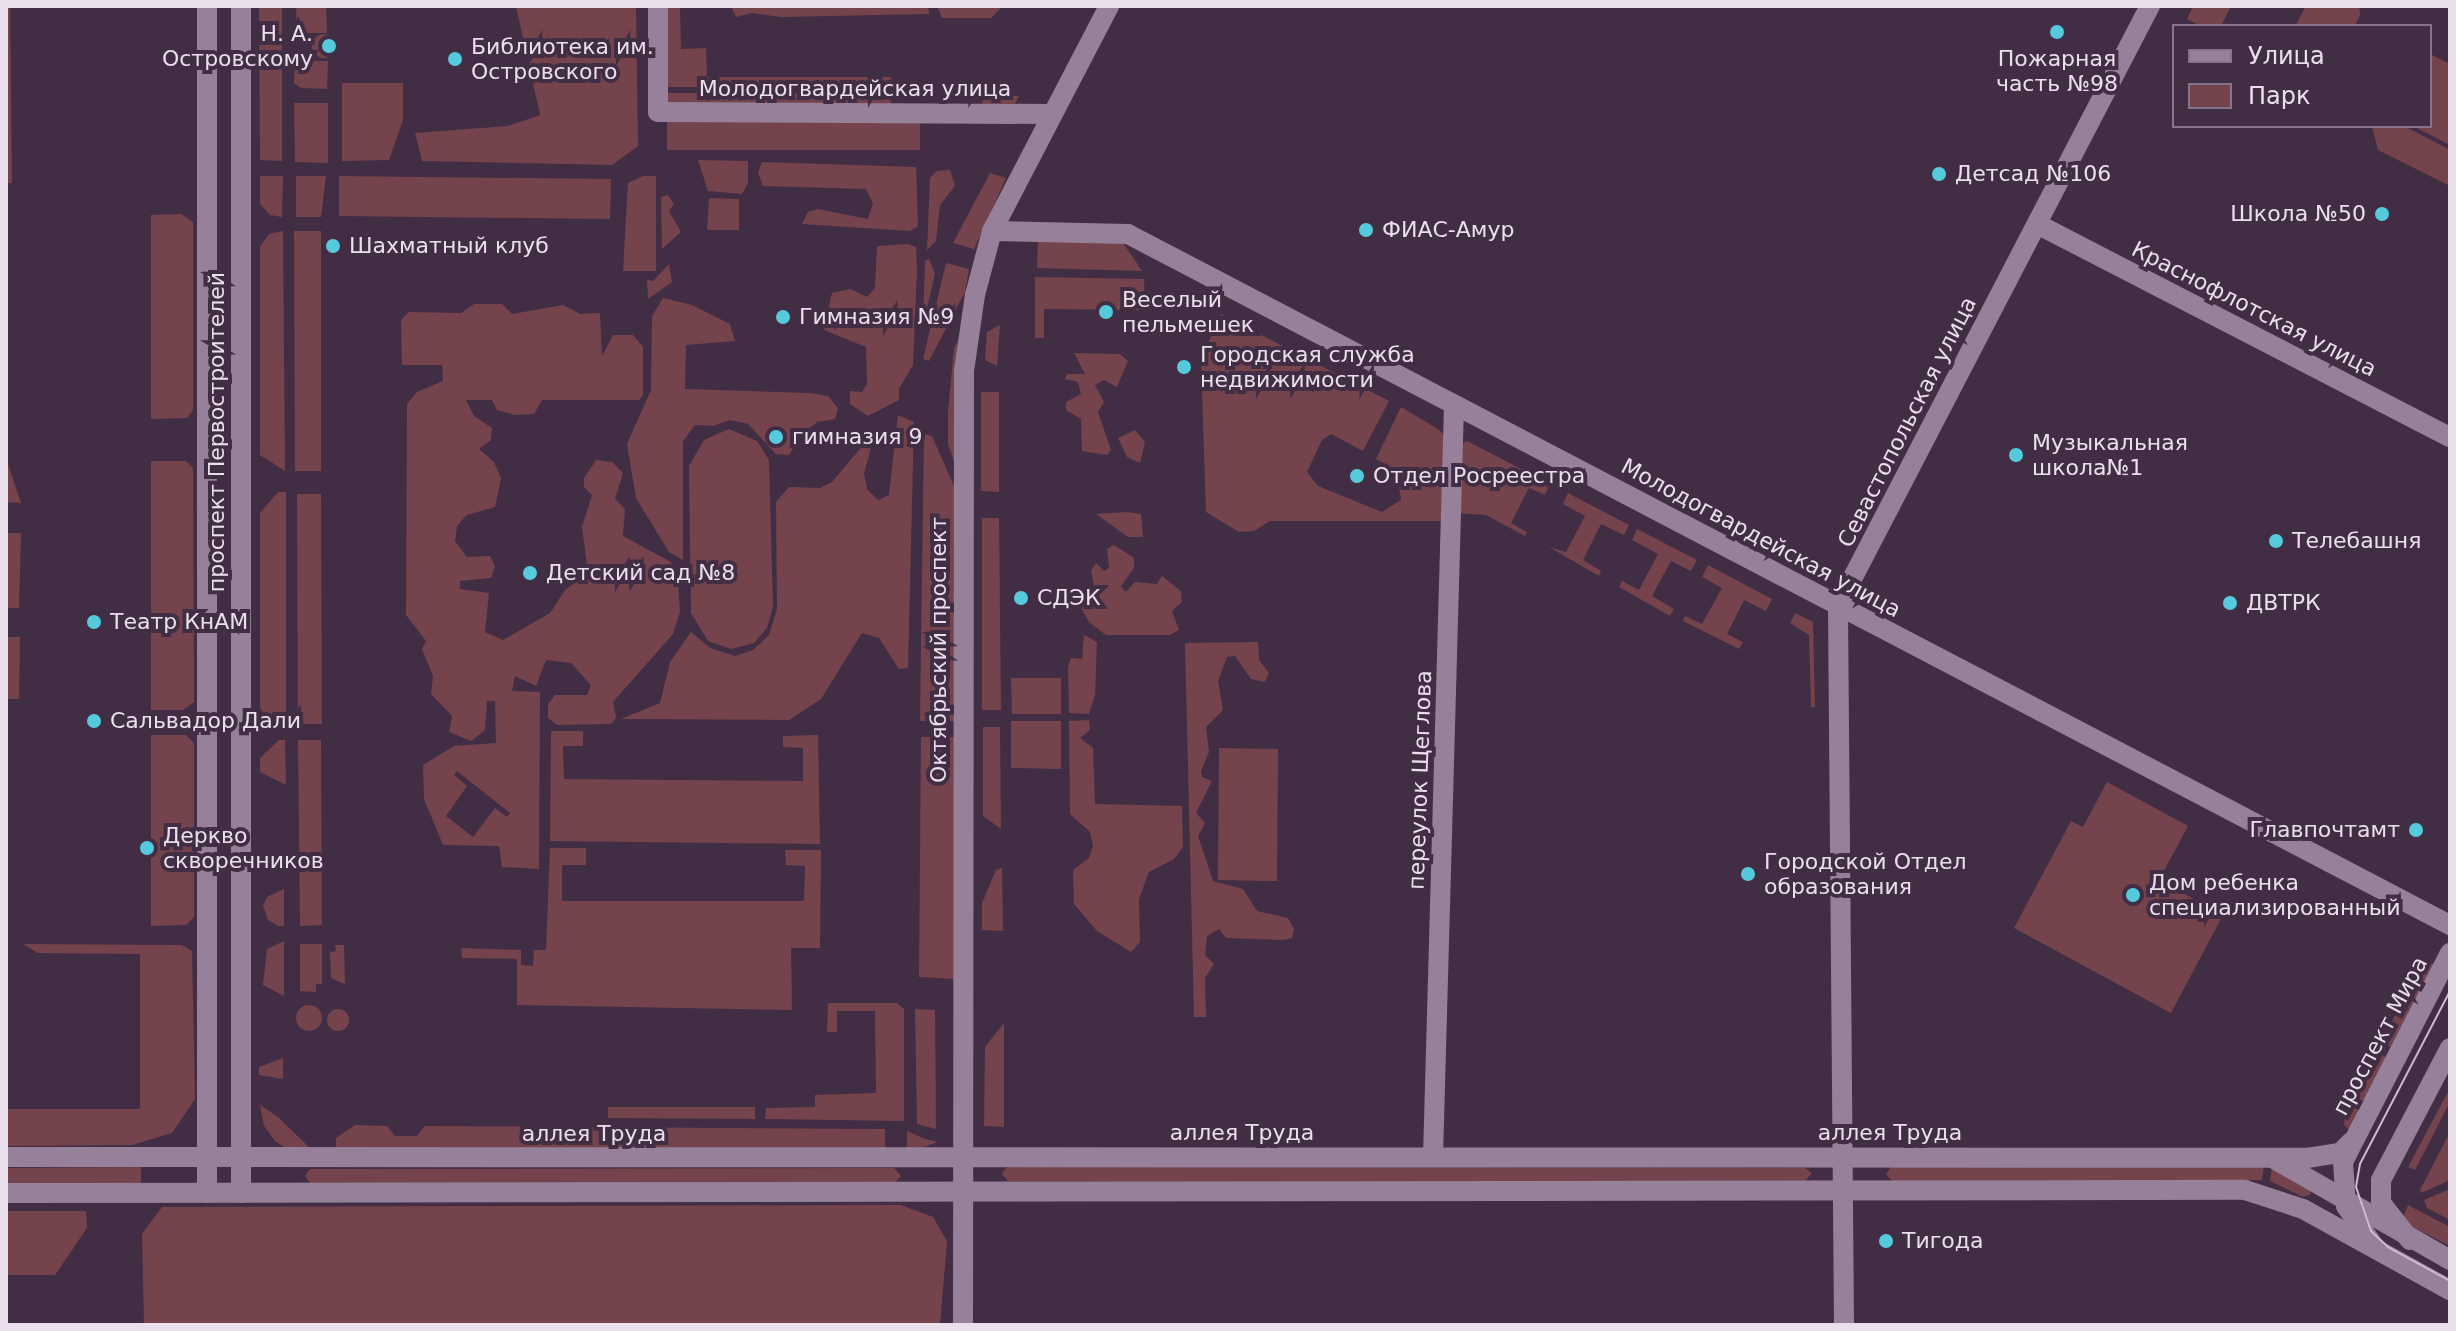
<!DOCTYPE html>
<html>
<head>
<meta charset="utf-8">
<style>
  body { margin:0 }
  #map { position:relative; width:2456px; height:1331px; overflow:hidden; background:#422e44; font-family:"DejaVu Sans",sans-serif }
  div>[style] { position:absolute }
  .green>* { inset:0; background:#74434c }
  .round { border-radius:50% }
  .minor>* { height:20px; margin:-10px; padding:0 10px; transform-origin:10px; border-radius:10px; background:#978099 }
  .tertiary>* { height:20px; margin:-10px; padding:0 10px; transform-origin:10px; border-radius:10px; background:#978099 }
  .secondary>* { height:20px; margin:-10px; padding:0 10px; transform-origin:10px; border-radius:10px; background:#978099 }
  .tram>* { height:2px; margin:-1px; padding:0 1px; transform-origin:1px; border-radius:1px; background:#cabccc }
  .dots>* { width:22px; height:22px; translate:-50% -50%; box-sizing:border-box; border:4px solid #422e44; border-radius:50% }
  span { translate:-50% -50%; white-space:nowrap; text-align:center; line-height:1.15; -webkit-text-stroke:8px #422e44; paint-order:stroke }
  .poi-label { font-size:22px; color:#ebdfed }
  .right { translate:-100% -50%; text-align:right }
  .left { translate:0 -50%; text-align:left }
  .street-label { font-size:22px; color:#ebdfed }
  .frame { position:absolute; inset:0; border:8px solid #ebdfed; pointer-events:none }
  .legend { position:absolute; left:2172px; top:24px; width:260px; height:104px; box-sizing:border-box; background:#422e44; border:2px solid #867588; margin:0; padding:10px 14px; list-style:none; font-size:24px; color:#ebdfed }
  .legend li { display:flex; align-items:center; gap:16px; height:40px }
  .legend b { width:40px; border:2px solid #867588 }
</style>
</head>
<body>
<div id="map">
  <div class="green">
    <i style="clip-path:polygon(6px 6px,10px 6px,12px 183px,6px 183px)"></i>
    <i style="clip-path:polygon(259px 6px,282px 6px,282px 161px,260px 160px)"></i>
    <i style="clip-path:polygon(296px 6px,326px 6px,327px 33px,297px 33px)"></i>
    <i style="clip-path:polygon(516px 6px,636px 6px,638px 146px,612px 165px,422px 161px,415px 133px,508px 126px,540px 115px)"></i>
    <i style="clip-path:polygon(663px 6px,680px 6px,681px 49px,706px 48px,707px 77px,891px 77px,891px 87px,664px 87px)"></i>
    <i style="clip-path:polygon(731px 6px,928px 6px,929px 14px,781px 17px,751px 13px,736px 17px)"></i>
    <i style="clip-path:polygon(937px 6px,1003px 6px,991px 18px,942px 18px)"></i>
    <i style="clip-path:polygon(2193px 6px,2231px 6px,2221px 26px,2201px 26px,2187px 19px)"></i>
    <i style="clip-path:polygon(2306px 6px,2359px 6px,2360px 15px,2355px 26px,2295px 26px)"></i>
    <i class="round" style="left:312px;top:34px;width:24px;height:24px"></i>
    <i style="clip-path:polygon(2430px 54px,2450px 64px,2450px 145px,2413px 126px,2430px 126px)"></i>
    <i style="clip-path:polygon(295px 61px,328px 61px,327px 89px,301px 88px,294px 83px)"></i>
    <i style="clip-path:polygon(342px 83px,403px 83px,403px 120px,389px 160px,342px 161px)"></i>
    <i style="clip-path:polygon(666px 93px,891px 93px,891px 104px,666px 106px)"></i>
    <i style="clip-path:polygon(983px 96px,1019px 96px,1013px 108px,982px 108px)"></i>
    <i style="clip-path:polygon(294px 103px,328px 103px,328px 163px,295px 162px)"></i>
    <i style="clip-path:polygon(667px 118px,920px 119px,920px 150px,667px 150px)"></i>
    <i style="clip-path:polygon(2372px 126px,2404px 126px,2450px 150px,2450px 186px,2378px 150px)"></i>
    <i style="clip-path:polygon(698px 160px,748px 161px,748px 183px,742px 194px,708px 191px)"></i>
    <i style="clip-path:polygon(762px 162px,916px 167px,918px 226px,910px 231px,802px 224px,808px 212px,818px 209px,868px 219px,873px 203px,866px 189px,763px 186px,758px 173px)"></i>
    <i style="clip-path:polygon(950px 170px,955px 186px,940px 205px,936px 241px,927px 250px,930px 178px,937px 171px)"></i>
    <i style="clip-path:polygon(990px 173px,1006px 178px,974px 249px,953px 243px)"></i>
    <i style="clip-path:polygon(260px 176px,283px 176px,282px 217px,270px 215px,260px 204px)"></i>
    <i style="clip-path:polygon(296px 176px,326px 176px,321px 217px,296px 217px)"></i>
    <i style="clip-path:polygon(339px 176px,611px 179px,610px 219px,339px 216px)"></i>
    <i style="clip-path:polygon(643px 176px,656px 176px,656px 271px,623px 271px,628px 183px)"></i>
    <i style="clip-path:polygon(668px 195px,674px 204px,669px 211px,681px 232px,662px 249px,661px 197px)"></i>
    <i style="clip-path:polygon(709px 198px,739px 199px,739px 230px,707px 230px)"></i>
    <i style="clip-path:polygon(181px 214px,193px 222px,193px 410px,187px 418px,151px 419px,151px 215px)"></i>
    <i style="clip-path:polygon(283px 231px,285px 471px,260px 455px,260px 247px,269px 234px)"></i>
    <i style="clip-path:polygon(294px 231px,321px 231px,321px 471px,295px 471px)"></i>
    <i style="clip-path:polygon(1038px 240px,1122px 241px,1142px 271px,1037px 268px)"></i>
    <i style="clip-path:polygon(907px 244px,916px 247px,917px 270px,913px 365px,899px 389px,899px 400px,868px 416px,850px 404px,850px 391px,862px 392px,867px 384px,866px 347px,824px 330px,828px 310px,832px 293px,850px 289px,867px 297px,875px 288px,877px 246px)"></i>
    <i style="clip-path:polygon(929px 259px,935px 273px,923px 326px,925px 261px)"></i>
    <i style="clip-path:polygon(946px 263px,969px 269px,965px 292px,929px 361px,923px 359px)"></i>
    <i style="clip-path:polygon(669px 264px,672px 282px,648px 299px,647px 280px,653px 281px)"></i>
    <i style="clip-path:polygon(1035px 277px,1144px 279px,1145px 310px,1044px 309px,1044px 338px,1035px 338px)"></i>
    <i style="clip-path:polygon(663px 298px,692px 305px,730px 324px,735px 341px,686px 345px,685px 389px,810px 393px,828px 396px,838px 408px,835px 419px,818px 422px,802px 433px,789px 455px,776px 454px,748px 424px,730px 420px,713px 426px,695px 425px,683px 441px,683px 560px,669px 552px,636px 498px,627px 444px,651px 390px,652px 316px)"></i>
    <i style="clip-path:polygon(evenodd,474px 304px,502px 304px,512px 314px,563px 305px,581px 314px,600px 313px,602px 356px,613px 335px,633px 335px,643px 347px,643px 395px,639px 400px,542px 400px,534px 414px,515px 415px,497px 410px,492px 400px,466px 400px,474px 416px,492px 428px,491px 440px,479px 449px,494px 462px,501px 478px,495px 507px,467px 515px,457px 526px,455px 541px,467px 557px,490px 556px,495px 566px,491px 578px,460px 581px,460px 589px,489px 593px,485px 632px,503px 640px,550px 613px,565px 590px,588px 573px,582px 527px,592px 495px,584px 487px,584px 478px,596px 460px,612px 462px,623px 473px,615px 499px,625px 509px,623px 536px,671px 562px,678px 583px,680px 612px,673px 634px,613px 702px,616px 718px,611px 724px,557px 725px,548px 718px,548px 704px,555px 695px,587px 695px,591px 685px,571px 663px,546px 660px,536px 686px,515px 676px,512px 691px,540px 692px,539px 869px,502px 867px,499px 846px,443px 845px,424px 799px,423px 765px,454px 746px,496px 743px,495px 701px,487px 701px,485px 730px,471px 741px,449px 732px,452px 716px,431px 694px,433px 676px,422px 649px,426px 641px,406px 615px,407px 404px,417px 392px,443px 381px,442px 365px,402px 365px,401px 320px,409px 312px,461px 313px,474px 304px,457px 771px,510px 813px,507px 817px,495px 808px,473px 837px,446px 816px,467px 786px,454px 775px,457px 771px)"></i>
    <i style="clip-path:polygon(1221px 314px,1389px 401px,1363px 451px,1331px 434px,1322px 440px,1307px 472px,1318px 486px,1382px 512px,1401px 500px,1397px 470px,1376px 459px,1401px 407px,1438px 429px,1449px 440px,1441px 521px,1270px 521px,1254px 531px,1239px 532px,1206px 512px,1201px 359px)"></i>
    <i style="clip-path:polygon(1000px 325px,997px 366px,985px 360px,987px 332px)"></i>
    <i style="clip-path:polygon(965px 327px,957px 470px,948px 444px,948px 412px,954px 348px)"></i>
    <i style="clip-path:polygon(1074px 353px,1120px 354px,1128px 361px,1117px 387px,1104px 380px,1095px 385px,1104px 402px,1098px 412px,1111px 450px,1107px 455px,1082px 451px,1081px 419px,1066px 410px,1066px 402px,1081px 394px,1078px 382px,1065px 379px,1067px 374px,1085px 374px)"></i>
    <i style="clip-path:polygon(981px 392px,999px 392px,999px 492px,981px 491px)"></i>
    <i style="clip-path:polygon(898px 415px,914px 422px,908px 668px,899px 669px,879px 638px,862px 633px,821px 699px,789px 720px,621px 719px,660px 703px,670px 662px,691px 632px,710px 648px,735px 656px,753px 650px,769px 635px,777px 609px,776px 502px,789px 487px,820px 488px,832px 482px,864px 444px,871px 447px,864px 474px,867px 489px,878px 500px,889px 495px)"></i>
    <i style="clip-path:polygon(729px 429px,757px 441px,769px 460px,773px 607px,767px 628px,754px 643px,731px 649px,708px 641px,691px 613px,689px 466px,704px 440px)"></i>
    <i style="clip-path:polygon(1135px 430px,1145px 442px,1140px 463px,1127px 457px,1118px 438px)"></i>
    <i style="clip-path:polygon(924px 434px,932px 436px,958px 495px,956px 721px,920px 721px)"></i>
    <i style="clip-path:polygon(1467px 441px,1550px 484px,1545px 495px,1529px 488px,1511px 523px,1527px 532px,1525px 536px,1486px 515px,1456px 513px,1458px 446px)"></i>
    <i style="clip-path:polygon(6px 458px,21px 503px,6px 502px)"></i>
    <i style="clip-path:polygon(151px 461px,186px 461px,193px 468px,194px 702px,183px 710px,151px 710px)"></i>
    <i style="clip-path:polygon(278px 492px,286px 492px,286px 728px,270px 723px,260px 708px,260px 513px)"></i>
    <i style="clip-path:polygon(1568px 493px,1629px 525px,1624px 535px,1601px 524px,1583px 560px,1601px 571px,1599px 576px,1549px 547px,1566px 552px,1585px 516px,1563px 504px)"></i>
    <i style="clip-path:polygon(297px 494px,321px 494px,322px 724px,298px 724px)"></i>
    <i style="clip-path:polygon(1127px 512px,1141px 514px,1143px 537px,1128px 537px,1096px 514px)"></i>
    <i style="clip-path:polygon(982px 518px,999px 518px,1001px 710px,982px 710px)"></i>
    <i style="clip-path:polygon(1637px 529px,1697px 560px,1691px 571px,1671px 561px,1652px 596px,1674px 609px,1670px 616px,1619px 587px,1622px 581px,1639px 590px,1658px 554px,1632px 540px)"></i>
    <i style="clip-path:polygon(6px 533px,21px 533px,19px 608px,6px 608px)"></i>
    <i style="clip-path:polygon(1114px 545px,1134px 558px,1134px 568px,1121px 586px,1126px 592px,1135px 582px,1157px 584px,1162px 576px,1181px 591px,1182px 602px,1172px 611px,1179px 630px,1170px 635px,1106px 635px,1089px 622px,1081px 608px,1083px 596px,1096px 595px,1091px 571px,1096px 563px,1104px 571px,1109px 568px,1107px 549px)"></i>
    <i style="clip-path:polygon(1708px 565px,1772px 599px,1766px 611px,1744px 600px,1727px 634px,1743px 642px,1739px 649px,1683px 621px,1685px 616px,1702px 624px,1722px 588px,1702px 577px)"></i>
    <i style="clip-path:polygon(1795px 613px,1813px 622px,1815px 707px,1811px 707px,1809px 635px,1790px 623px)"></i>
    <i style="clip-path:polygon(1084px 635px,1097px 642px,1095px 695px,1089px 714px,1069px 713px,1068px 667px,1071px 658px,1082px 659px)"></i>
    <i style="clip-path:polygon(6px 637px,20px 637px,19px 699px,6px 699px)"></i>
    <i style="clip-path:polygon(1258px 642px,1259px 660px,1269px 673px,1265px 682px,1251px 679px,1235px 656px,1227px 657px,1218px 681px,1223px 710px,1206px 727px,1209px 752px,1201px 771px,1202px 777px,1212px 781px,1196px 813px,1205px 823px,1198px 836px,1213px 881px,1243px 889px,1257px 911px,1288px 918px,1294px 929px,1292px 938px,1283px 940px,1226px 938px,1219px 929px,1207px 936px,1205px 955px,1214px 964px,1205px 978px,1206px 1017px,1194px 1017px,1185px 643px)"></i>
    <i style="clip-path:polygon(1011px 678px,1061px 678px,1061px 714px,1012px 714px)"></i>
    <i style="clip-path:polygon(1089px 720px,1090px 730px,1080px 738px,1093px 748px,1095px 804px,1182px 806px,1183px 847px,1174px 859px,1149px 872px,1139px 899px,1140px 942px,1131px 952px,1097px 931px,1074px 904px,1073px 870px,1089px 858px,1093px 846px,1090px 832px,1070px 814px,1069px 721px)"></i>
    <i style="clip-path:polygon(1011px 721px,1061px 721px,1061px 769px,1011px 768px)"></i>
    <i style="clip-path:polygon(983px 727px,1000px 727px,1001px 829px,983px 816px)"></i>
    <i style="clip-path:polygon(551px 731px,583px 731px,583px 746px,563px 746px,564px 779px,803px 781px,803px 748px,783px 747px,783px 736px,818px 735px,820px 844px,550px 841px)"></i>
    <i style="clip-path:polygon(151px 735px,186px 735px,194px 743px,194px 917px,186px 925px,151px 926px)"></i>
    <i style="clip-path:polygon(921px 737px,956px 737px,955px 979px,919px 977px)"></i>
    <i style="clip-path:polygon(279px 740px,285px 740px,286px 785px,260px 772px,260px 758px)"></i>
    <i style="clip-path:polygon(298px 740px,321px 740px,322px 925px,300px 926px)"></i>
    <i style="clip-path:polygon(1219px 748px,1278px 749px,1277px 881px,1218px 880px)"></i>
    <i style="clip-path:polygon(2107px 782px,2188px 826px,2159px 880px,2223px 915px,2171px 1013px,2014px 928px,2071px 821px,2083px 827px)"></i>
    <i style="clip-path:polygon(550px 848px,586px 848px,586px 865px,562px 865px,562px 901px,804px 901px,805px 866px,786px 865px,785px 850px,821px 850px,820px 948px,791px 948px,792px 1010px,517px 1005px,517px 959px,462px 958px,461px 948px,521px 950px,521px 965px,533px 966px,534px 950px,546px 950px)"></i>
    <i style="clip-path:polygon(1002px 868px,1003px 931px,982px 930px,982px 903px,996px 870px)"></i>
    <i style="clip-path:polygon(284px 889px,284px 926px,278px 926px,268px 920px,263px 906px,267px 897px)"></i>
    <i style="clip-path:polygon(284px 941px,284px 996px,263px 985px,267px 949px)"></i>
    <i style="clip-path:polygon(23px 944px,182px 945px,192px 951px,195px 1099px,172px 1133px,132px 1145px,6px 1146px,6px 1109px,140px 1109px,140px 954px,38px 953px)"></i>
    <i style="clip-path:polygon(300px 944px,322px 944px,322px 984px,316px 984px,316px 992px,300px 991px)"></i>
    <i style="clip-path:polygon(335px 945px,344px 945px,345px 984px,331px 978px,330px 952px,336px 951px)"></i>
    <i style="clip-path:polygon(2424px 959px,2436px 965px,2393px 1048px,2381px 1042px)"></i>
    <i style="clip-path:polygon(828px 1003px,897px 1003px,904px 1009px,904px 1121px,765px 1119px,766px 1108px,815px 1107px,815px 1095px,876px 1093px,875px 1011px,837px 1011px,837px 1032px,827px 1032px)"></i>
    <i class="round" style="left:296px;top:1005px;width:26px;height:26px"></i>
    <i style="clip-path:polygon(915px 1009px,935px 1010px,936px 1129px,917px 1124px)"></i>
    <i class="round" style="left:327px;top:1009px;width:22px;height:22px"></i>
    <i style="clip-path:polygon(1004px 1023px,1004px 1127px,984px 1126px,985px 1047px)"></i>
    <i style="clip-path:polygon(2376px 1052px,2388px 1058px,2350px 1131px,2344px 1125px,2345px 1112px)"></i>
    <i style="clip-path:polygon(283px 1058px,283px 1079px,259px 1075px,259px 1067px)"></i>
    <i style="clip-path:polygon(2450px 1088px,2450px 1102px,2415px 1170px,2408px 1167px)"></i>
    <i style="clip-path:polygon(260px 1105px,278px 1117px,315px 1153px,288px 1149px,275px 1141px,264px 1126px)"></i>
    <i style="clip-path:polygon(608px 1107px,755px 1107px,755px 1119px,608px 1118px)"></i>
    <i style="clip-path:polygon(355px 1125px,387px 1126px,395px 1136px,417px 1136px,425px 1126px,885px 1129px,885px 1152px,336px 1153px,336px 1138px)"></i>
    <i style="clip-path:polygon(907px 1131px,925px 1139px,938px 1142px,907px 1153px)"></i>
    <i style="clip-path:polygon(2450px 1132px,2450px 1180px,2421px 1193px,2420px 1190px)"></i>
    <i style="clip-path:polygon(2264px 1166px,2262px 1180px,1892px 1181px,1886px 1174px,1891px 1167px)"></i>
    <i style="clip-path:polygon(141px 1167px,141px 1184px,6px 1185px,6px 1168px)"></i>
    <i style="clip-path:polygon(1007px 1167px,1805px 1168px,1812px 1173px,1805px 1181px,1008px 1181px,1002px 1174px)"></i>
    <i style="clip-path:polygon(2272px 1167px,2311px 1189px,2310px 1195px,2303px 1197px,2270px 1181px)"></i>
    <i style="clip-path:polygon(894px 1168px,901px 1176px,895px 1182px,310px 1183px,305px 1176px,310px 1169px)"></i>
    <i style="clip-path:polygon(2450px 1189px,2450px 1220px,2427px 1208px,2424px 1200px)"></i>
    <i style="clip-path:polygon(901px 1205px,933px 1217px,947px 1241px,940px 1325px,144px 1325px,142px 1234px,162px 1207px)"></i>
    <i style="clip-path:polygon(2408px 1205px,2450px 1227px,2450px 1246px,2401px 1221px)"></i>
    <i style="clip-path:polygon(6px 1211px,86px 1211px,87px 1228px,55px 1275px,6px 1275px)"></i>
  </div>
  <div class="minor">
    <i style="left:658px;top:6px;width:106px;rotate:90deg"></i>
    <i style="left:658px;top:112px;width:394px;rotate:0.3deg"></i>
    <i style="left:2037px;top:224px;width:465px;rotate:27.3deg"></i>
    <i style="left:992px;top:231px;width:136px;rotate:1.3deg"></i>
    <i style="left:1128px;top:234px;width:1492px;rotate:27.6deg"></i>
    <i style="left:1433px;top:1157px;width:752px;rotate:-88.4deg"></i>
    <i style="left:1844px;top:1325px;width:719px;rotate:-90.48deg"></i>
    <i style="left:1838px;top:606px;width:676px;rotate:-62.53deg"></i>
  </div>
  <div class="tertiary">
    <i style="left:963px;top:1325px;width:954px;rotate:-89.94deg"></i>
    <i style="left:964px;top:371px;width:77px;rotate:-81.8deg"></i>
    <i style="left:975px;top:295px;width:66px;rotate:-75.1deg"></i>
    <i style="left:992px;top:231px;width:254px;rotate:-62.5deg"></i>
  </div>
  <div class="secondary">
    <i style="left:6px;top:1157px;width:2301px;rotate:0.02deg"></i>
    <i style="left:2307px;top:1158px;width:33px;rotate:-9deg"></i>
    <i style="left:2340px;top:1153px;width:17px;rotate:-45deg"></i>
    <i style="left:2276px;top:1160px;width:201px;rotate:29.9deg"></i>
    <i style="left:6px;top:1193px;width:2239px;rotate:-0.08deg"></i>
    <i style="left:2245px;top:1190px;width:61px;rotate:18.1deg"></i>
    <i style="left:2303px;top:1209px;width:168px;rotate:28.9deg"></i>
    <i style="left:207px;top:1193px;width:1187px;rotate:-90deg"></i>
    <i style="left:241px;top:1193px;width:1187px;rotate:-90deg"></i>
    <i style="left:2410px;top:1240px;width:47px;rotate:-128.1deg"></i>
    <i style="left:2381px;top:1203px;width:23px;rotate:-90deg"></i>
    <i style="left:2381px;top:1180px;width:149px;rotate:-62.4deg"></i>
    <i style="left:2371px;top:1242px;width:44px;rotate:-124.8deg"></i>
    <i style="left:2346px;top:1206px;width:44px;rotate:-93.9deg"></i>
    <i style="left:2343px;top:1162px;width:235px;rotate:-62.9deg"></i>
  </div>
  <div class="tram">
    <i style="left:2450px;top:991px;width:195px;rotate:117.5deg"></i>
    <i style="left:2360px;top:1164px;width:23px;rotate:100deg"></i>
    <i style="left:2356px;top:1187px;width:46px;rotate:71.2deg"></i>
    <i style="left:2371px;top:1231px;width:23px;rotate:43deg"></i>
    <i style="left:2388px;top:1247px;width:71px;rotate:28.7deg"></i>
  </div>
  <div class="dots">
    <i style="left:2057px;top:32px;background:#54cadc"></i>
    <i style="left:329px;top:46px;background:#54cadc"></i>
    <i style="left:455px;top:59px;background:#54cadc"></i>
    <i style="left:1939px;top:174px;background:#54cadc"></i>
    <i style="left:2382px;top:214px;background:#54cadc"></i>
    <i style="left:1366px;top:230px;background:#54cadc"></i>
    <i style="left:333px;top:246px;background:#54cadc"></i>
    <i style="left:1106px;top:312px;background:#54cadc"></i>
    <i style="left:783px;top:317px;background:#54cadc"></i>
    <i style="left:1184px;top:367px;background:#54cadc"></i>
    <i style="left:776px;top:437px;background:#54cadc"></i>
    <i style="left:2016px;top:455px;background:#54cadc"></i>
    <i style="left:1357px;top:476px;background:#54cadc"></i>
    <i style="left:2276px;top:541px;background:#54cadc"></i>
    <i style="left:530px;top:573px;background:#54cadc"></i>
    <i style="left:1021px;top:598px;background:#54cadc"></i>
    <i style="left:2230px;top:603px;background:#54cadc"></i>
    <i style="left:94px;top:622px;background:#54cadc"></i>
    <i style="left:94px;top:721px;background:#54cadc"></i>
    <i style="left:2416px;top:830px;background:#54cadc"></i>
    <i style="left:147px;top:848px;background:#54cadc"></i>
    <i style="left:1748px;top:874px;background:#54cadc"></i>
    <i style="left:2133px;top:895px;background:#54cadc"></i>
    <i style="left:1886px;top:1241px;background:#54cadc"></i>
  </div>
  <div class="poi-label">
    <span class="right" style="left:313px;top:46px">Н. А.<br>Островскому</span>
    <span class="left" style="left:471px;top:59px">Библиотека им.<br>Островского</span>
    <span style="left:2057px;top:71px">Пожарная<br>часть №98</span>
    <span class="left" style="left:1955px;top:174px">Детсад №106</span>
    <span class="right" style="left:2366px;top:214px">Школа №50</span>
    <span class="left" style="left:1382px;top:230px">ФИАС-Амур</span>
    <span class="left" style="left:349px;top:246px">Шахматный клуб</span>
    <span class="left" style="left:1122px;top:312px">Веселый<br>пельмешек</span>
    <span class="left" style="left:799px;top:317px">Гимназия №9</span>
    <span class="left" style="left:1200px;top:367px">Городская служба<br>недвижимости</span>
    <span class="left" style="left:792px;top:437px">гимназия 9</span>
    <span class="left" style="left:2032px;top:455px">Музыкальная<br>школа№1</span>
    <span class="left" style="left:1373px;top:476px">Отдел Росреестра</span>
    <span class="left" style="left:2292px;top:541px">Телебашня</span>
    <span class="left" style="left:546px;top:573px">Детский сад №8</span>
    <span class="left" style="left:1037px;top:598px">СДЭК</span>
    <span class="left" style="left:2246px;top:603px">ДВТРК</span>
    <span class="left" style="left:110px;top:622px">Театр КнАМ</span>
    <span class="left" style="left:110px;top:721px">Сальвадор Дали</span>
    <span class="right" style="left:2400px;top:830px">Главпочтамт</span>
    <span class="left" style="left:163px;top:848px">Деркво<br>скворечников</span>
    <span class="left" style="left:1764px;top:874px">Городской Отдел<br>образования</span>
    <span class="left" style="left:2149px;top:895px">Дом ребенка<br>специализированный</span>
    <span class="left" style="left:1902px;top:1241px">Тигода</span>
  </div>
  <div class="street-label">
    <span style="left:855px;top:89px">Молодогвардейская улица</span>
    <span style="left:2254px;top:309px;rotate:27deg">Краснофлотская улица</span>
    <span style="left:1907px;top:422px;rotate:-63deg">Севастопольская улица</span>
    <span style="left:217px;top:432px;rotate:-90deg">проспект Первостроителей</span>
    <span style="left:1761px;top:538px;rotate:28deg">Молодогвардейская улица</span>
    <span style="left:939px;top:650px;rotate:-90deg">Октябрьский проспект</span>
    <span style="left:1420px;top:780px;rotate:-88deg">переулок Щеглова</span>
    <span style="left:2380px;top:1036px;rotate:-62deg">проспект Мира</span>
    <span style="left:1242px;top:1133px">аллея Труда</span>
    <span style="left:1890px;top:1133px">аллея Труда</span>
    <span style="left:594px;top:1134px">аллея Труда</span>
  </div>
  <div class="frame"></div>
  <ul class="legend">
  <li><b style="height:10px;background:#978099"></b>Улица</li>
  <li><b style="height:22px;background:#74434c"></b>Парк</li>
  </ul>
</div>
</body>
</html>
